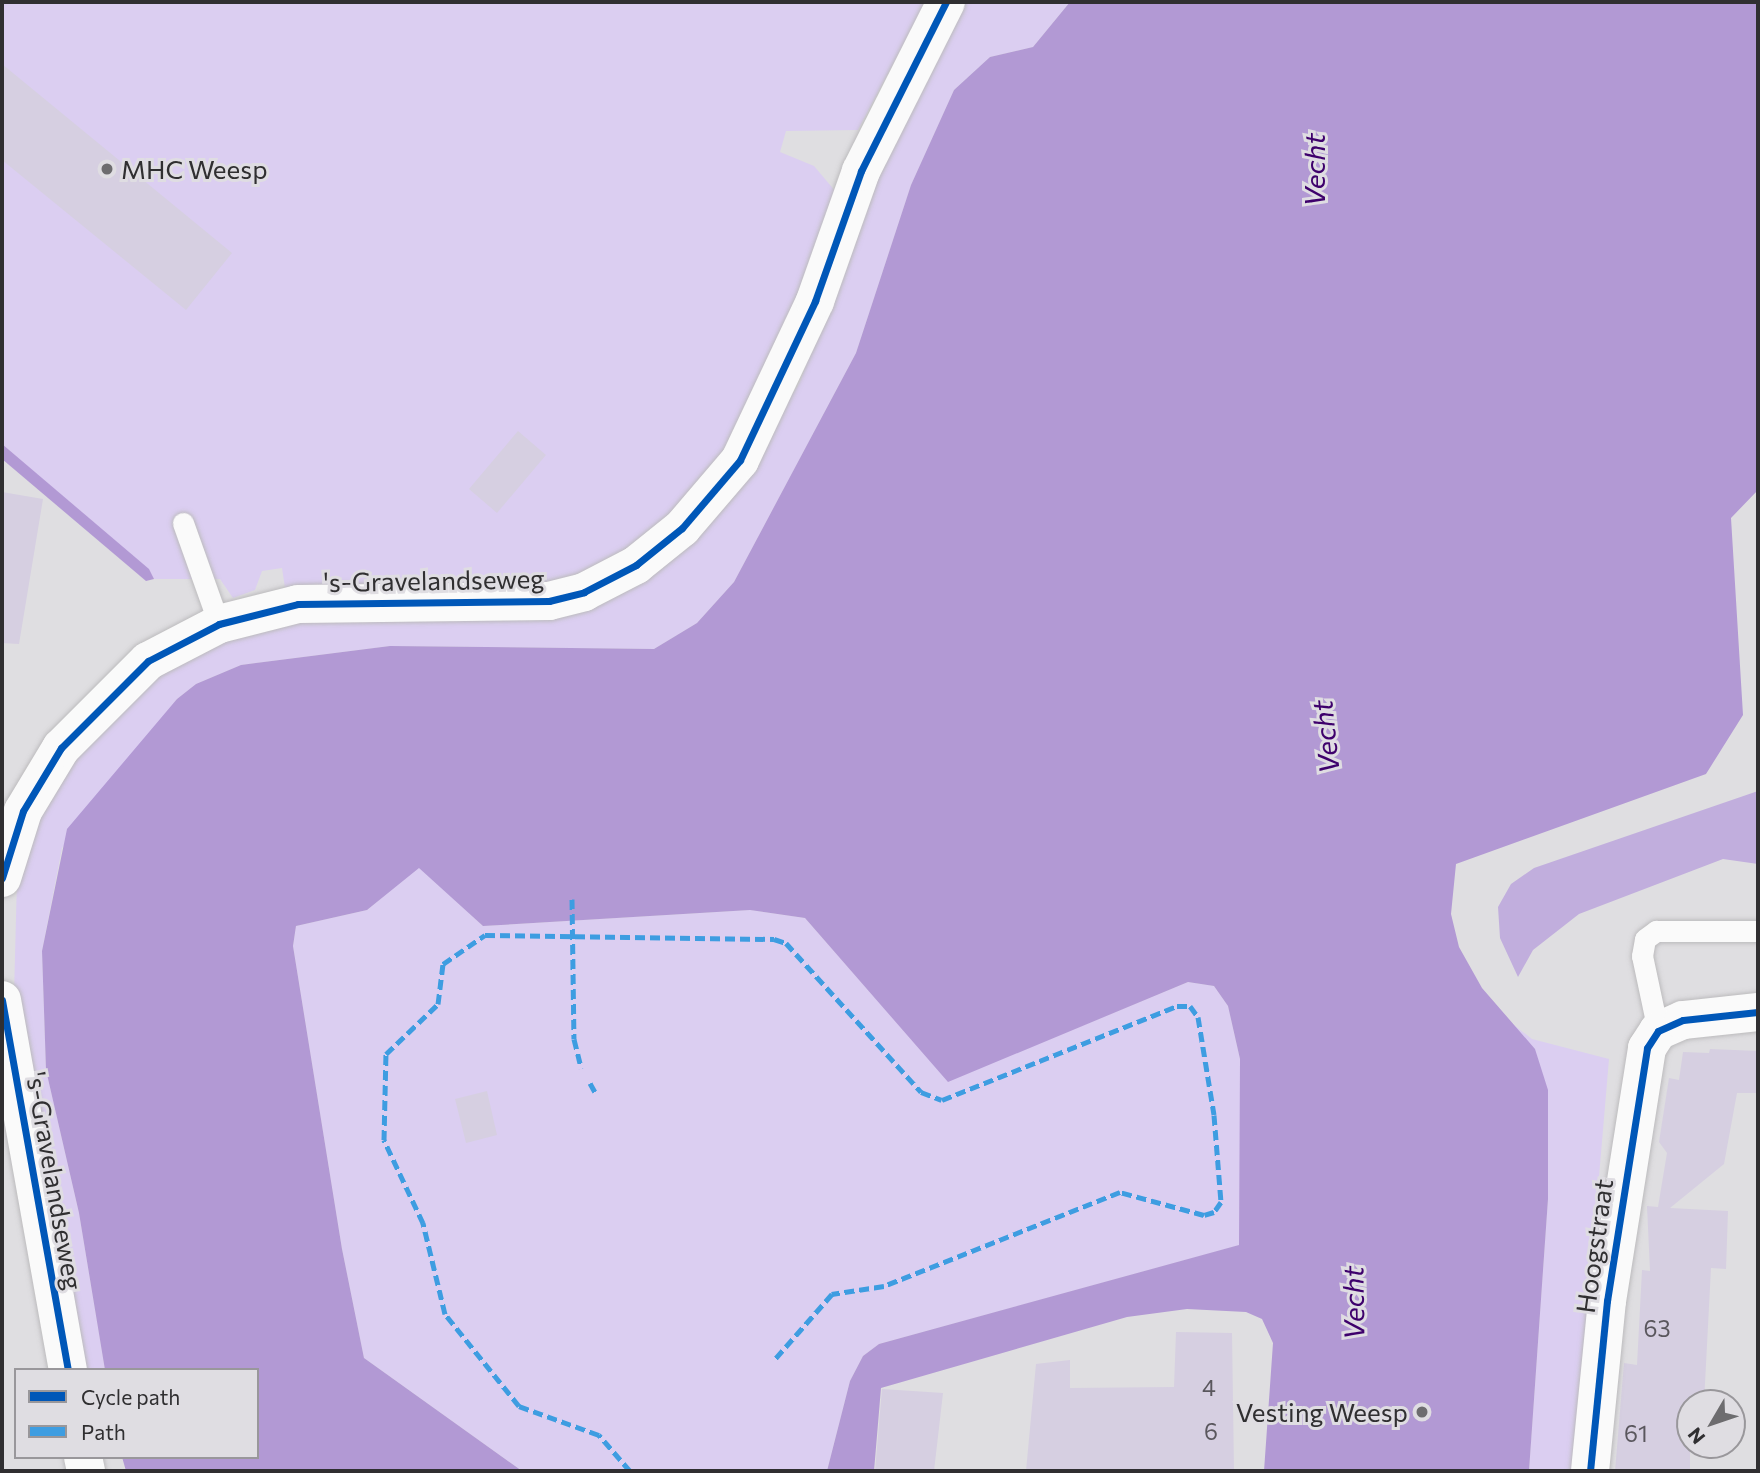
<!DOCTYPE html>
<html>
<head>
<meta charset="utf-8">
<style>
  body { margin:0 }
  #map { position:relative; width:1760px; height:1473px; overflow:hidden; background:#dfdee1; font-family:Commissioner,sans-serif }
  div>[style] { position:absolute }
  .green>* { inset:0; background:#dbcef1 }
  .forest>* { inset:0; background:#c1aedd }
  .water>* { inset:0; background:#b299d4 }
  .building>* { inset:0; background:#d6cfe1 }
  .roads { filter:drop-shadow(0 0 2px #bcbbbd) drop-shadow(0 0 2px #bcbbbd) }
  .lane>* { height:21px; margin:-10.5px; padding:0 10.5px; transform-origin:10.5px; border-radius:10.5px; background:#fafafa }
  .street>* { height:38px; margin:-19px; padding:0 19px; transform-origin:19px; border-radius:19px; background:#fafafa }
  .quiet>* { height:5px; margin-top:-2.5px; transform-origin:0; background:repeating-linear-gradient(90deg,#3e9de1 0 10px,transparent 0 15px) }
  .cycleway>* { height:7px; margin:-3.5px; padding:0 3.5px; transform-origin:3.5px; border-radius:3.5px; background:#0057b8 }
  .dots>* { width:19px; height:19px; translate:-50% -50%; box-sizing:border-box; border:4px solid #dfdde2; border-radius:50% }
  span { translate:-50% -50%; white-space:nowrap; text-align:center; line-height:1.15; -webkit-text-stroke:6px #dfdde2; paint-order:stroke }
  .number-label { font-size:23px; color:#5a575d }
  .number-label span { -webkit-text-stroke-width:0 }
  .poi-label { font-size:26px; color:#302f31 }
  .left { translate:0 -50%; text-align:left }
  .right { translate:-100% -50%; text-align:right }
  .street-label { font-size:26px; color:#302f31 }
  .water-label { font-size:28px; color:#3e016c; font-style:italic }
  .frame { position:absolute; inset:0; border:4px solid #302f31; pointer-events:none }
  .legend { position:absolute; left:14px; top:1368px; width:245px; height:91px; box-sizing:border-box; background:#dfdde2; border:2px solid #99979b; margin:0; padding:9px 12px; list-style:none; font-size:21px; color:#302f31 }
  .legend li { display:flex; align-items:center; gap:14px; height:35px }
  .legend b { width:35px; border:2px solid #99979b }
  .north { position:absolute; left:1676px; top:1389px; width:70px; height:70px; box-sizing:border-box; background:#dfdde2; border:2px solid #99979b; border-radius:50%; rotate:231deg; font-size:19px; font-weight:700; line-height:28px; text-align:center; color:#302f31 }
  .north::after { content:''; display:block; margin:auto; width:24px; height:32px; background:#6d6c6f; clip-path:polygon(50% 0,100% 100%,50% 72%,0 100%) }
</style>
</head>
<body>
<div id="map">
  <div class="green">
    <i style="clip-path:polygon(2px 2px,926px 2px,858px 130px,786px 131px,780px 152px,814px 166px,836px 192px,812px 271px,752px 409px,690px 499px,607px 564px,552px 583px,285px 588px,282px 568px,262px 571px,255px 590px,233px 598px,220px 579px,154px 579px,2px 454px)"></i>
    <i style="clip-path:polygon(961px 2px,1070px 2px,1033px 47px,990px 57px,954px 90px,911px 185px,856px 353px,734px 582px,697px 623px,654px 649px,390px 646px,241px 665px,196px 684px,177px 699px,62px 848px,42px 951px,46px 1070px,79px 1213px,105px 1370px,77px 1370px,14px 995px,17px 879px,42px 808px,101px 719px,187px 655px,277px 621px,603px 601px,775px 422px,800px 382px,879px 157px)"></i>
    <i style="clip-path:polygon(419px 867px,483px 926px,750px 910px,805px 918px,948px 1081px,1188px 982px,1214px 986px,1228px 1006px,1240px 1059px,1240px 1245px,879px 1344px,863px 1356px,850px 1381px,827px 1471px,522px 1471px,364px 1358px,342px 1249px,293px 946px,296px 926px,367px 910px)"></i>
    <i style="clip-path:polygon(1506px 1019px,1532px 1039px,1609px 1059px,1574px 1471px,1529px 1471px,1548px 1199px)"></i>
  </div>
  <div class="forest">
    <i style="clip-path:polygon(1758px 791px,1758px 864px,1723px 859px,1579px 914px,1533px 950px,1518px 977px,1500px 938px,1498px 907px,1511px 884px,1534px 868px)"></i>
  </div>
  <div class="water">
    <i style="clip-path:polygon(1070px 2px,1758px 2px,1758px 490px,1731px 518px,1743px 715px,1706px 774px,1456px 864px,1451px 914px,1459px 947px,1482px 988px,1535px 1049px,1548px 1090px,1548px 1199px,1529px 1471px,1264px 1471px,1273px 1343px,1262px 1319px,1246px 1312px,1187px 1309px,1127px 1317px,881px 1388px,874px 1471px,827px 1471px,850px 1381px,863px 1356px,879px 1344px,1239px 1245px,1240px 1059px,1228px 1006px,1214px 986px,1188px 982px,948px 1082px,805px 918px,750px 910px,483px 926px,419px 868px,367px 910px,296px 926px,293px 946px,342px 1249px,364px 1358px,522px 1471px,126px 1471px,122px 1457px,257px 1457px,257px 1370px,105px 1370px,79px 1213px,46px 1070px,42px 951px,67px 829px,177px 699px,196px 684px,241px 665px,390px 646px,654px 649px,697px 623px,734px 582px,856px 353px,911px 185px,954px 90px,990px 57px,1033px 47px)"></i>
    <i style="clip-path:polygon(2px 444px,149px 569px,154px 579px,146px 581px,2px 459px)"></i>
  </div>
  <div class="building">
    <i style="clip-path:polygon(2px 64px,232px 253px,186px 310px,2px 160px)"></i>
    <i style="clip-path:polygon(518px 431px,546px 455px,497px 513px,469px 489px)"></i>
    <i style="clip-path:polygon(2px 492px,43px 499px,19px 644px,2px 643px)"></i>
    <i style="clip-path:polygon(1710px 1049px,1758px 1051px,1758px 1093px,1737px 1093px,1724px 1164px,1670px 1208px,1728px 1211px,1726px 1269px,1711px 1268px,1704px 1403px,1690px 1403px,1690px 1471px,1615px 1471px,1624px 1363px,1637px 1365px,1642px 1270px,1650px 1271px,1647px 1206px,1658px 1207px,1667px 1153px,1659px 1142px,1669px 1078px,1679px 1080px,1683px 1052px,1709px 1053px)"></i>
    <i style="clip-path:polygon(487px 1091px,497px 1135px,466px 1143px,455px 1099px)"></i>
    <i style="clip-path:polygon(1176px 1332px,1232px 1333px,1234px 1471px,1026px 1471px,1036px 1364px,1070px 1360px,1070px 1388px,1174px 1387px)"></i>
    <i style="clip-path:polygon(882px 1389px,943px 1393px,934px 1471px,875px 1471px)"></i>
  </div>
  <div class="roads">
    <div class="lane">
      <i style="left:183px;top:523px;width:107px;rotate:70.4deg"></i>
      <i style="left:1658px;top:1031px;width:77px;rotate:-102deg"></i>
      <i style="left:1642px;top:956px;width:17px;rotate:-80deg"></i>
      <i style="left:1645px;top:939px;width:14px;rotate:-36deg"></i>
      <i style="left:1656px;top:931px;width:102px"></i>
    </div>
    <div class="street">
      <i style="left:2px;top:878px;width:70px;rotate:-72.6deg"></i>
      <i style="left:23px;top:811px;width:74px;rotate:-58.9deg"></i>
      <i style="left:61px;top:748px;width:123px;rotate:-45deg"></i>
      <i style="left:148px;top:661px;width:80px;rotate:-27.5deg"></i>
      <i style="left:219px;top:624px;width:81px;rotate:-14.2deg"></i>
      <i style="left:298px;top:604px;width:251px;rotate:-0.7deg"></i>
      <i style="left:549px;top:601px;width:36px;rotate:-14deg"></i>
      <i style="left:584px;top:592px;width:59px;rotate:-27.4deg"></i>
      <i style="left:636px;top:565px;width:59px;rotate:-38.8deg"></i>
      <i style="left:682px;top:528px;width:89px;rotate:-49.5deg"></i>
      <i style="left:740px;top:460px;width:176px;rotate:-64.7deg"></i>
      <i style="left:815px;top:301px;width:138px;rotate:-70.5deg"></i>
      <i style="left:861px;top:171px;width:189px;rotate:-63.3deg"></i>
      <i style="left:2px;top:1000px;width:376px;rotate:79.9deg"></i>
      <i style="left:83px;top:1457px;width:14px;rotate:78deg"></i>
      <i style="left:1590px;top:1471px;width:171px;rotate:-84.3deg"></i>
      <i style="left:1607px;top:1301px;width:256px;rotate:-81deg"></i>
      <i style="left:1647px;top:1048px;width:20px;rotate:-57deg"></i>
      <i style="left:1658px;top:1031px;width:27px;rotate:-24deg"></i>
      <i style="left:1683px;top:1020px;width:75px;rotate:-6.1deg"></i>
    </div>
  </div>
  <div class="quiet">
    <i style="left:572px;top:899px;width:140px;rotate:89.2deg"></i>
    <i style="left:574px;top:1039px;width:30px;rotate:76deg"></i>
    <i style="left:590px;top:1083px;width:10px;rotate:61deg"></i>
    <i style="left:630px;top:1471px;width:48px;rotate:-130.7deg"></i>
    <i style="left:599px;top:1435px;width:85px;rotate:-160.1deg"></i>
    <i style="left:519px;top:1406px;width:118px;rotate:-128.8deg"></i>
    <i style="left:445px;top:1314px;width:94px;rotate:-103.6deg"></i>
    <i style="left:423px;top:1223px;width:92px;rotate:-115.2deg"></i>
    <i style="left:384px;top:1140px;width:86px;rotate:-88.7deg"></i>
    <i style="left:386px;top:1054px;width:72px;rotate:-43.9deg"></i>
    <i style="left:438px;top:1004px;width:40px;rotate:-82.9deg"></i>
    <i style="left:443px;top:964px;width:51px;rotate:-34.6deg"></i>
    <i style="left:485px;top:935px;width:289px;rotate:0.8deg"></i>
    <i style="left:774px;top:939px;width:13px;rotate:18deg"></i>
    <i style="left:786px;top:943px;width:201px;rotate:47.8deg"></i>
    <i style="left:921px;top:1092px;width:22px;rotate:21deg"></i>
    <i style="left:942px;top:1100px;width:253px;rotate:-21.8deg"></i>
    <i style="left:1177px;top:1006px;width:13px"></i>
    <i style="left:1190px;top:1006px;width:14px;rotate:54deg"></i>
    <i style="left:1198px;top:1017px;width:99px;rotate:80.7deg"></i>
    <i style="left:1214px;top:1115px;width:87px;rotate:85.4deg"></i>
    <i style="left:1221px;top:1202px;width:12px;rotate:125deg"></i>
    <i style="left:1214px;top:1212px;width:10px;rotate:163deg"></i>
    <i style="left:1204px;top:1215px;width:87px;rotate:-164.7deg"></i>
    <i style="left:1120px;top:1192px;width:254px;rotate:158.3deg"></i>
    <i style="left:884px;top:1286px;width:53px;rotate:171.3deg"></i>
    <i style="left:832px;top:1294px;width:86px;rotate:131.2deg"></i>
  </div>
  <div class="cycleway">
    <i style="left:2px;top:878px;width:70px;rotate:-72.6deg"></i>
    <i style="left:23px;top:811px;width:74px;rotate:-58.9deg"></i>
    <i style="left:61px;top:748px;width:123px;rotate:-45deg"></i>
    <i style="left:148px;top:661px;width:80px;rotate:-27.5deg"></i>
    <i style="left:219px;top:624px;width:81px;rotate:-14.2deg"></i>
    <i style="left:298px;top:604px;width:251px;rotate:-0.7deg"></i>
    <i style="left:549px;top:601px;width:36px;rotate:-14deg"></i>
    <i style="left:584px;top:592px;width:59px;rotate:-27.4deg"></i>
    <i style="left:636px;top:565px;width:59px;rotate:-38.8deg"></i>
    <i style="left:682px;top:528px;width:89px;rotate:-49.5deg"></i>
    <i style="left:740px;top:460px;width:176px;rotate:-64.7deg"></i>
    <i style="left:815px;top:301px;width:138px;rotate:-70.5deg"></i>
    <i style="left:861px;top:171px;width:189px;rotate:-63.3deg"></i>
    <i style="left:2px;top:1000px;width:376px;rotate:79.9deg"></i>
    <i style="left:1590px;top:1471px;width:171px;rotate:-84.3deg"></i>
    <i style="left:1607px;top:1301px;width:256px;rotate:-81deg"></i>
    <i style="left:1647px;top:1048px;width:20px;rotate:-57deg"></i>
    <i style="left:1658px;top:1031px;width:27px;rotate:-24deg"></i>
    <i style="left:1683px;top:1020px;width:75px;rotate:-6.1deg"></i>
  </div>
  <div class="dots">
    <i style="left:107px;top:169px;background:#6d6c6f"></i>
    <i style="left:1422px;top:1412px;background:#6d6c6f"></i>
  </div>
  <div class="number-label">
    <span style="left:1657px;top:1328px">63</span>
    <span style="left:1209px;top:1387px">4</span>
    <span style="left:1211px;top:1431px">6</span>
    <span style="left:1636px;top:1433px">61</span>
  </div>
  <div class="poi-label">
    <span class="left" style="left:121px;top:169px">MHC Weesp</span>
    <span class="right" style="left:1408px;top:1412px">Vesting Weesp</span>
  </div>
  <div class="street-label">
    <span style="left:434px;top:580px;rotate:-1deg">'s-Gravelandseweg</span>
    <span style="left:55px;top:1181px;rotate:80deg">'s-Gravelandseweg</span>
    <span style="left:1594px;top:1246px;rotate:-82deg">Hoogstraat</span>
  </div>
  <div class="water-label">
    <span style="left:1314px;top:170px;rotate:-90deg">Vecht</span>
    <span style="left:1325px;top:737px;rotate:-96deg">Vecht</span>
    <span style="left:1353px;top:1303px;rotate:-91deg">Vecht</span>
  </div>
  <div class="frame"></div>
  <ul class="legend">
  <li><b style="height:9px;background:#0057b8"></b>Cycle path</li>
  <li><b style="height:9px;background:#3e9de1"></b>Path</li>
  </ul>
  <div class="north">N</div>
</div>
</body>
</html>
